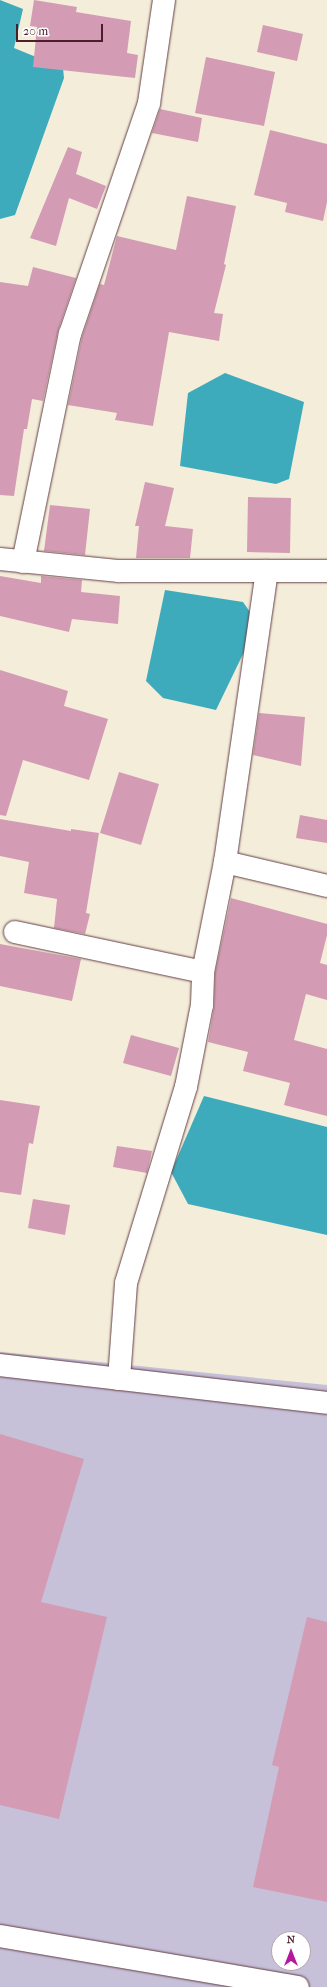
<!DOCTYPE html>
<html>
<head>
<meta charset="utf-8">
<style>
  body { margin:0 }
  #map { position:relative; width:327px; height:1987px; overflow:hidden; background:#f4edda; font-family:"IM FELL French Canon",serif }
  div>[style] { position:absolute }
  .industrial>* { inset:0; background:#c7c0d9 }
  .water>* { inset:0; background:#3dabbb }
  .building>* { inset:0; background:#d39cb4 }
  .roads { filter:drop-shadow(0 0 1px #643e45) drop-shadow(0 0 1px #643e45) }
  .minor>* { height:22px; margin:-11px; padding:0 11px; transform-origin:11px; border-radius:11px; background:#fff }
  span { translate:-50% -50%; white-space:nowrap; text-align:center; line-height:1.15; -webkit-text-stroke:3px #fff; paint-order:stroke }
  .north { position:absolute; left:271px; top:1931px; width:40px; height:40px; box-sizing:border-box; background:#fff; border:1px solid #b7a5aa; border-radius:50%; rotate:0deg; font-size:11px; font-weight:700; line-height:16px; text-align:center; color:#4a1f2b }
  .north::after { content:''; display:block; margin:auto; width:14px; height:18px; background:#b5179e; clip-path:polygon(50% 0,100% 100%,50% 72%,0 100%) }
  .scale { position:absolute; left:16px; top:24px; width:87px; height:18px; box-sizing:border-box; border:2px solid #4a1f2b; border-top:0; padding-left:5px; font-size:12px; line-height:14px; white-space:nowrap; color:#4a1f2b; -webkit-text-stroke:3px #fff; paint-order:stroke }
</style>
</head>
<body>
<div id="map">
  <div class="industrial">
    <i style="clip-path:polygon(evenodd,0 1352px,327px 1385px,327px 1987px,0 1987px,0 1352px,279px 1939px,303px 1939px,303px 1963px,279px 1963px,279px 1939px)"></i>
  </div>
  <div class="water">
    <i style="clip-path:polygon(0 0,23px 9px,14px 48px,63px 68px,64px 78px,15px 215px,0 219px)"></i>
    <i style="clip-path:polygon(225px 373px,304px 402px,289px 479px,276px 484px,180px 466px,188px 393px)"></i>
    <i style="clip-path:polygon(165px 590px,243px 602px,250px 612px,244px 652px,216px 710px,163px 698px,146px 681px)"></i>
    <i style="clip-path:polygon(204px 1096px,327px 1127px,327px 1235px,188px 1204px,171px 1172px)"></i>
  </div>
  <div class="building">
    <i style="clip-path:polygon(34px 0,77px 7px,76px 12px,131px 21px,127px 53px,138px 55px,135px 78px,33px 67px,37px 27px,30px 26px)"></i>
    <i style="clip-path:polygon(263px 25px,303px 34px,297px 61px,257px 52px)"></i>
    <i style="clip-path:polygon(206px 57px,275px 72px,264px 126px,195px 113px)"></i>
    <i style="clip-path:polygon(160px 109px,202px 118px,198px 142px,152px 133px)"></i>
    <i style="clip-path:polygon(270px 130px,327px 144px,327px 202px,323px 221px,285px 212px,287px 203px,254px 195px)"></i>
    <i style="clip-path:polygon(68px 147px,82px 152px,76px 174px,106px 186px,97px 209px,69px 198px,56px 246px,30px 238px)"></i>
    <i style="clip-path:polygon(187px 196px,236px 206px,224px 264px,226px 265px,214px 313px,223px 314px,219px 341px,169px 332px,153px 426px,115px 420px,117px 413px,68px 405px,82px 337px,100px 284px,104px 285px,117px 236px,176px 250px)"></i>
    <i style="clip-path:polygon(33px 267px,76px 278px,58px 331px,43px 401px,32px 399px,27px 429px,24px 429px,14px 496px,0 495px,0 282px,28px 286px)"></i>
    <i style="clip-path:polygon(145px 482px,174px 488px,165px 526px,193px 529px,190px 558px,136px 558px,139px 526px,135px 526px)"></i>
    <i style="clip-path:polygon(248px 497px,291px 498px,290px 553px,247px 552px)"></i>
    <i style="clip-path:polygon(50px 505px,90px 509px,85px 555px,44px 551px)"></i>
    <i style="clip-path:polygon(0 576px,41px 583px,41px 576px,82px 580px,81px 592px,120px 596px,118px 624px,72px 619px,69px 632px,0 616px)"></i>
    <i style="clip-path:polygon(0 670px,68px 691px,64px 706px,108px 719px,89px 780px,23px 760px,6px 816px,0 815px)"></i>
    <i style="clip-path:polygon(259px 713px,305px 717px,301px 766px,253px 755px)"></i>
    <i style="clip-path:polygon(119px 772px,159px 784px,141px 845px,100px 833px)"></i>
    <i style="clip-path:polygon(300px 815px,327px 820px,327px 843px,296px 838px)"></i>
    <i style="clip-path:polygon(0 819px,71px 831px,71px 829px,99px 833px,86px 913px,90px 914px,85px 934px,54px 928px,57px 899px,24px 893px,29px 862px,0 856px)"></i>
    <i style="clip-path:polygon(231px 898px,327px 924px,327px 935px,320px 963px,327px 965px,327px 1000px,306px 994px,294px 1040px,327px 1049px,327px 1116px,284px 1105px,290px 1083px,243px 1071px,248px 1052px,208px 1042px,214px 1007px,215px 973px)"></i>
    <i style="clip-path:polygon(0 944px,81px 959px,72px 1001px,0 986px)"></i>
    <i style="clip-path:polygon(131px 1035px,179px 1048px,171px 1076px,123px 1063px)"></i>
    <i style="clip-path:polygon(0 1100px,40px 1106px,33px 1144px,29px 1143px,21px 1195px,0 1192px)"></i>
    <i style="clip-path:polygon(117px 1146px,152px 1151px,147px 1173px,113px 1167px)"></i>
    <i style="clip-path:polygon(33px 1199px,70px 1205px,65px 1235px,28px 1228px)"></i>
    <i style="clip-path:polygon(0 1434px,84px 1459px,41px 1602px,107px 1617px,59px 1819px,0 1805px)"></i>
    <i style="clip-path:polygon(307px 1617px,327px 1622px,327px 1902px,253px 1887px,279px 1767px,272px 1765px)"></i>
  </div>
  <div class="roads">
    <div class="minor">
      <i style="left:0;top:559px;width:120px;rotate:5.8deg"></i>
      <i style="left:119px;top:571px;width:208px"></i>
      <i style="left:23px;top:562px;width:233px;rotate:-78.4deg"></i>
      <i style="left:70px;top:334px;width:244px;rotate:-71.1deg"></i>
      <i style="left:149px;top:103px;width:104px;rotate:-81.7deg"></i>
      <i style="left:225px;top:862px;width:105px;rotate:13.2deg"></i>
      <i style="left:15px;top:932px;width:192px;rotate:12deg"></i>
      <i style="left:0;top:1365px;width:329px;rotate:6.6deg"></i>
      <i style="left:119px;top:1379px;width:96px;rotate:-85.8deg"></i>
      <i style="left:126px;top:1283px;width:205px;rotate:-73deg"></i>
      <i style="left:186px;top:1087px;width:84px;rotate:-79deg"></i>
      <i style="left:202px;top:1005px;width:33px;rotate:-88deg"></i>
      <i style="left:203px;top:972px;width:112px;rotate:-78.7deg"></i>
      <i style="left:225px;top:862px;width:294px;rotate:-81.8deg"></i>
      <i style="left:0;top:1936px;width:302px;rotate:9.7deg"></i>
    </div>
  </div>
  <div class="north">N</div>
  <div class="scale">20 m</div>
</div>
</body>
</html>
